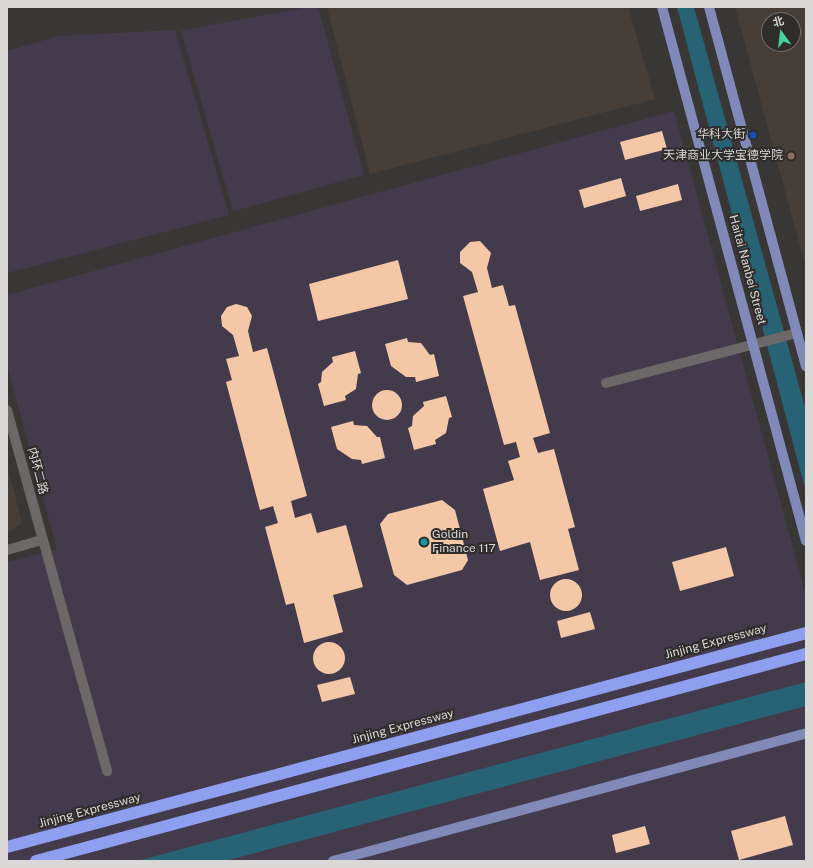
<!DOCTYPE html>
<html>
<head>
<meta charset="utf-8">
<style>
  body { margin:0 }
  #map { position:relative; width:813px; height:868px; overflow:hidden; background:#393735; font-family:"Public Sans","Noto Sans SC",sans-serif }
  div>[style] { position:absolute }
  .commercial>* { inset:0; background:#433b4c }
  .built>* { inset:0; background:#463e39 }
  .water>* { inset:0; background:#286375 }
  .building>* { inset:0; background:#f4c7a7 }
  .round { border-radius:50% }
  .minor>* { height:10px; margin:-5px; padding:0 5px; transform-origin:5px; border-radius:5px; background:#6b6867 }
  .major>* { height:10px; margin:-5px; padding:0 5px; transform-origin:5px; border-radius:5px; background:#8189b9 }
  .highway>* { height:12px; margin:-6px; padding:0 6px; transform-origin:6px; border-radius:6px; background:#8f9ff0 }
  .dots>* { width:11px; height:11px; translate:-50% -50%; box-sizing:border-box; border:2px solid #2f2d2b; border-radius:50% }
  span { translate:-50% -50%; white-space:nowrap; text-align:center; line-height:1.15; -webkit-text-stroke:4px #2f2d2b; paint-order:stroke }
  .poi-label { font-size:12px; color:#d9d8d7 }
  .right { translate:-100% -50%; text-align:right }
  .left { translate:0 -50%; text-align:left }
  .street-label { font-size:12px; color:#d9d8d7 }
  .frame { position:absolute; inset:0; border:8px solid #d9d8d7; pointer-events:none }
  .north { position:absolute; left:761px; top:12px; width:40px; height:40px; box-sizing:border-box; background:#2f2d2b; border:1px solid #737170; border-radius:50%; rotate:345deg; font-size:11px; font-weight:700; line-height:16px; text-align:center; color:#d9d8d7 }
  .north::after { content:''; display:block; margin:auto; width:14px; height:18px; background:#43d4a0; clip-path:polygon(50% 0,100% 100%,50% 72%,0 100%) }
</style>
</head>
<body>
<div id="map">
  <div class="commercial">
    <i style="clip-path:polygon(308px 7px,318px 7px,364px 175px,233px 211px,181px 31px)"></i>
    <i style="clip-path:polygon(175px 30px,229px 215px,7px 273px,7px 51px,59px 36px)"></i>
    <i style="clip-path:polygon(674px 111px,806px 596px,806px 861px,7px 861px,7px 562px,57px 549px,7px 365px,7px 295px)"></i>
  </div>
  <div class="built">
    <i style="clip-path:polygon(327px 7px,628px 7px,655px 99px,370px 174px)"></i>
    <i style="clip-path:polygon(evenodd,735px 7px,806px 7px,806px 268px,735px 7px,769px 20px,793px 20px,793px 44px,769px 44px,769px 20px)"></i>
    <i style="clip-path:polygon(7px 464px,22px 523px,7px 533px)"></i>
  </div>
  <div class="water">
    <i style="clip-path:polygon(677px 7px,694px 7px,806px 411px,806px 492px)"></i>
    <i style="clip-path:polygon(806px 682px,806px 706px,225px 861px,137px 861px)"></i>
  </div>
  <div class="building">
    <i style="clip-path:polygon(662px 131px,667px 149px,625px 160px,620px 142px)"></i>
    <i style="clip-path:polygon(621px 178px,626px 196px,584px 208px,579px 190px)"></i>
    <i style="clip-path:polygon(678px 184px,682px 200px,640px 211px,636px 196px)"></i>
    <i style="clip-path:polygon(480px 241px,491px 253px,487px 268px,492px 288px,503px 285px,509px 306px,515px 305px,550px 433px,533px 438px,538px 453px,554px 449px,575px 527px,568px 529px,579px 570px,540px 580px,530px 542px,500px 551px,483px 489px,514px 480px,508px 461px,520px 457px,516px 442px,504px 445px,463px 296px,478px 292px,472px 272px,460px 263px,460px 252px,470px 242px)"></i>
    <i style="clip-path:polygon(398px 260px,408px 299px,318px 321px,309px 284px)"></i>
    <i style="clip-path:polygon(236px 304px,247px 307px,252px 316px,248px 331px,253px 352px,267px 348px,307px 496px,291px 501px,295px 518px,311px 513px,317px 533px,346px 525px,363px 587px,333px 595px,343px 632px,304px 643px,294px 603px,286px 605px,265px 527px,278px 523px,273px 506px,260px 510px,226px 382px,232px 380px,226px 359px,239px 356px,233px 335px,222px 326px,221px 316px,227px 307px)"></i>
    <i style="clip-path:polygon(407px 338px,408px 342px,421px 343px,430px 355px,434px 354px,439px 376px,416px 382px,415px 377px,406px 377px,391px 366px,385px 344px)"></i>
    <i style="clip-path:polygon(355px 351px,361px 373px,358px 374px,356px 389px,345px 396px,346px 400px,324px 406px,318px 384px,321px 382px,322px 372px,333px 362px,332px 357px)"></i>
    <i class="round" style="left:372px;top:390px;width:30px;height:30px"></i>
    <i style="clip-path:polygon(446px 396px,452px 417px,449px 418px,446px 433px,435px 440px,436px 444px,414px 450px,408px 428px,412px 426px,413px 416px,424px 406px,423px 402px)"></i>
    <i style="clip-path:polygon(353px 421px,354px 425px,367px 426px,377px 437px,380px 437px,385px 458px,362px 464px,361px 460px,352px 459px,337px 449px,331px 427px)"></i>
    <i style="clip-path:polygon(442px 500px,455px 510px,468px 560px,462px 570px,407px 585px,394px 575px,380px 524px,388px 514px)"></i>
    <i style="clip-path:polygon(726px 547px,734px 576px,680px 591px,672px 562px)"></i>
    <i class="round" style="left:550px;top:579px;width:32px;height:32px"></i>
    <i style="clip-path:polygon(590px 612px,595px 629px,561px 638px,557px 621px)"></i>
    <i class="round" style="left:313px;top:642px;width:32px;height:32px"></i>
    <i style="clip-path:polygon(350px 677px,355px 694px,322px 702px,317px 685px)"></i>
    <i style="clip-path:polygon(785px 816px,793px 845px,739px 860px,731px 831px)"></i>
    <i style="clip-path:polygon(645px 826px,650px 844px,616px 853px,612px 835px)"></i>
  </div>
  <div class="minor">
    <i style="left:606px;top:383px;width:197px;rotate:-14.7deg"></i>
    <i style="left:7px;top:410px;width:375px;rotate:74.5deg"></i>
    <i style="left:7px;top:550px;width:37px;rotate:-16deg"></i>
  </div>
  <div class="major">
    <i style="left:662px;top:7px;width:553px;rotate:74.91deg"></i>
    <i style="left:709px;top:7px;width:372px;rotate:74.9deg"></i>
    <i style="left:333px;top:861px;width:490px;rotate:-15.1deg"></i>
  </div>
  <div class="highway">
    <i style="left:7px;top:847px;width:827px;rotate:-14.99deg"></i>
    <i style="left:36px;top:861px;width:797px;rotate:-15.05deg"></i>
  </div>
  <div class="dots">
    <i style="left:753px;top:135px;background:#1a4fb4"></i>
    <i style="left:791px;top:156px;background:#8d6e63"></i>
    <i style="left:424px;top:542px;background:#0f9aa8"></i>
  </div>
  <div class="poi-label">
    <span class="right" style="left:745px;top:135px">华科大街</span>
    <span class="right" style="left:783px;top:156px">天津商业大学宝德学院</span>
    <span class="left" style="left:432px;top:542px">Goldin<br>Finance 117</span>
  </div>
  <div class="street-label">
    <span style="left:747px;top:270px;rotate:75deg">Haitai Nanbei Street</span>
    <span style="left:37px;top:471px;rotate:75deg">内环二路</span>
    <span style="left:716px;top:642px;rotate:-15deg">Jinjing Expressway</span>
    <span style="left:403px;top:727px;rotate:-15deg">Jinjing Expressway</span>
    <span style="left:90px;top:811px;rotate:-15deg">Jinjing Expressway</span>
  </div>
  <div class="frame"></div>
  <div class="north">北</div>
</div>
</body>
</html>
